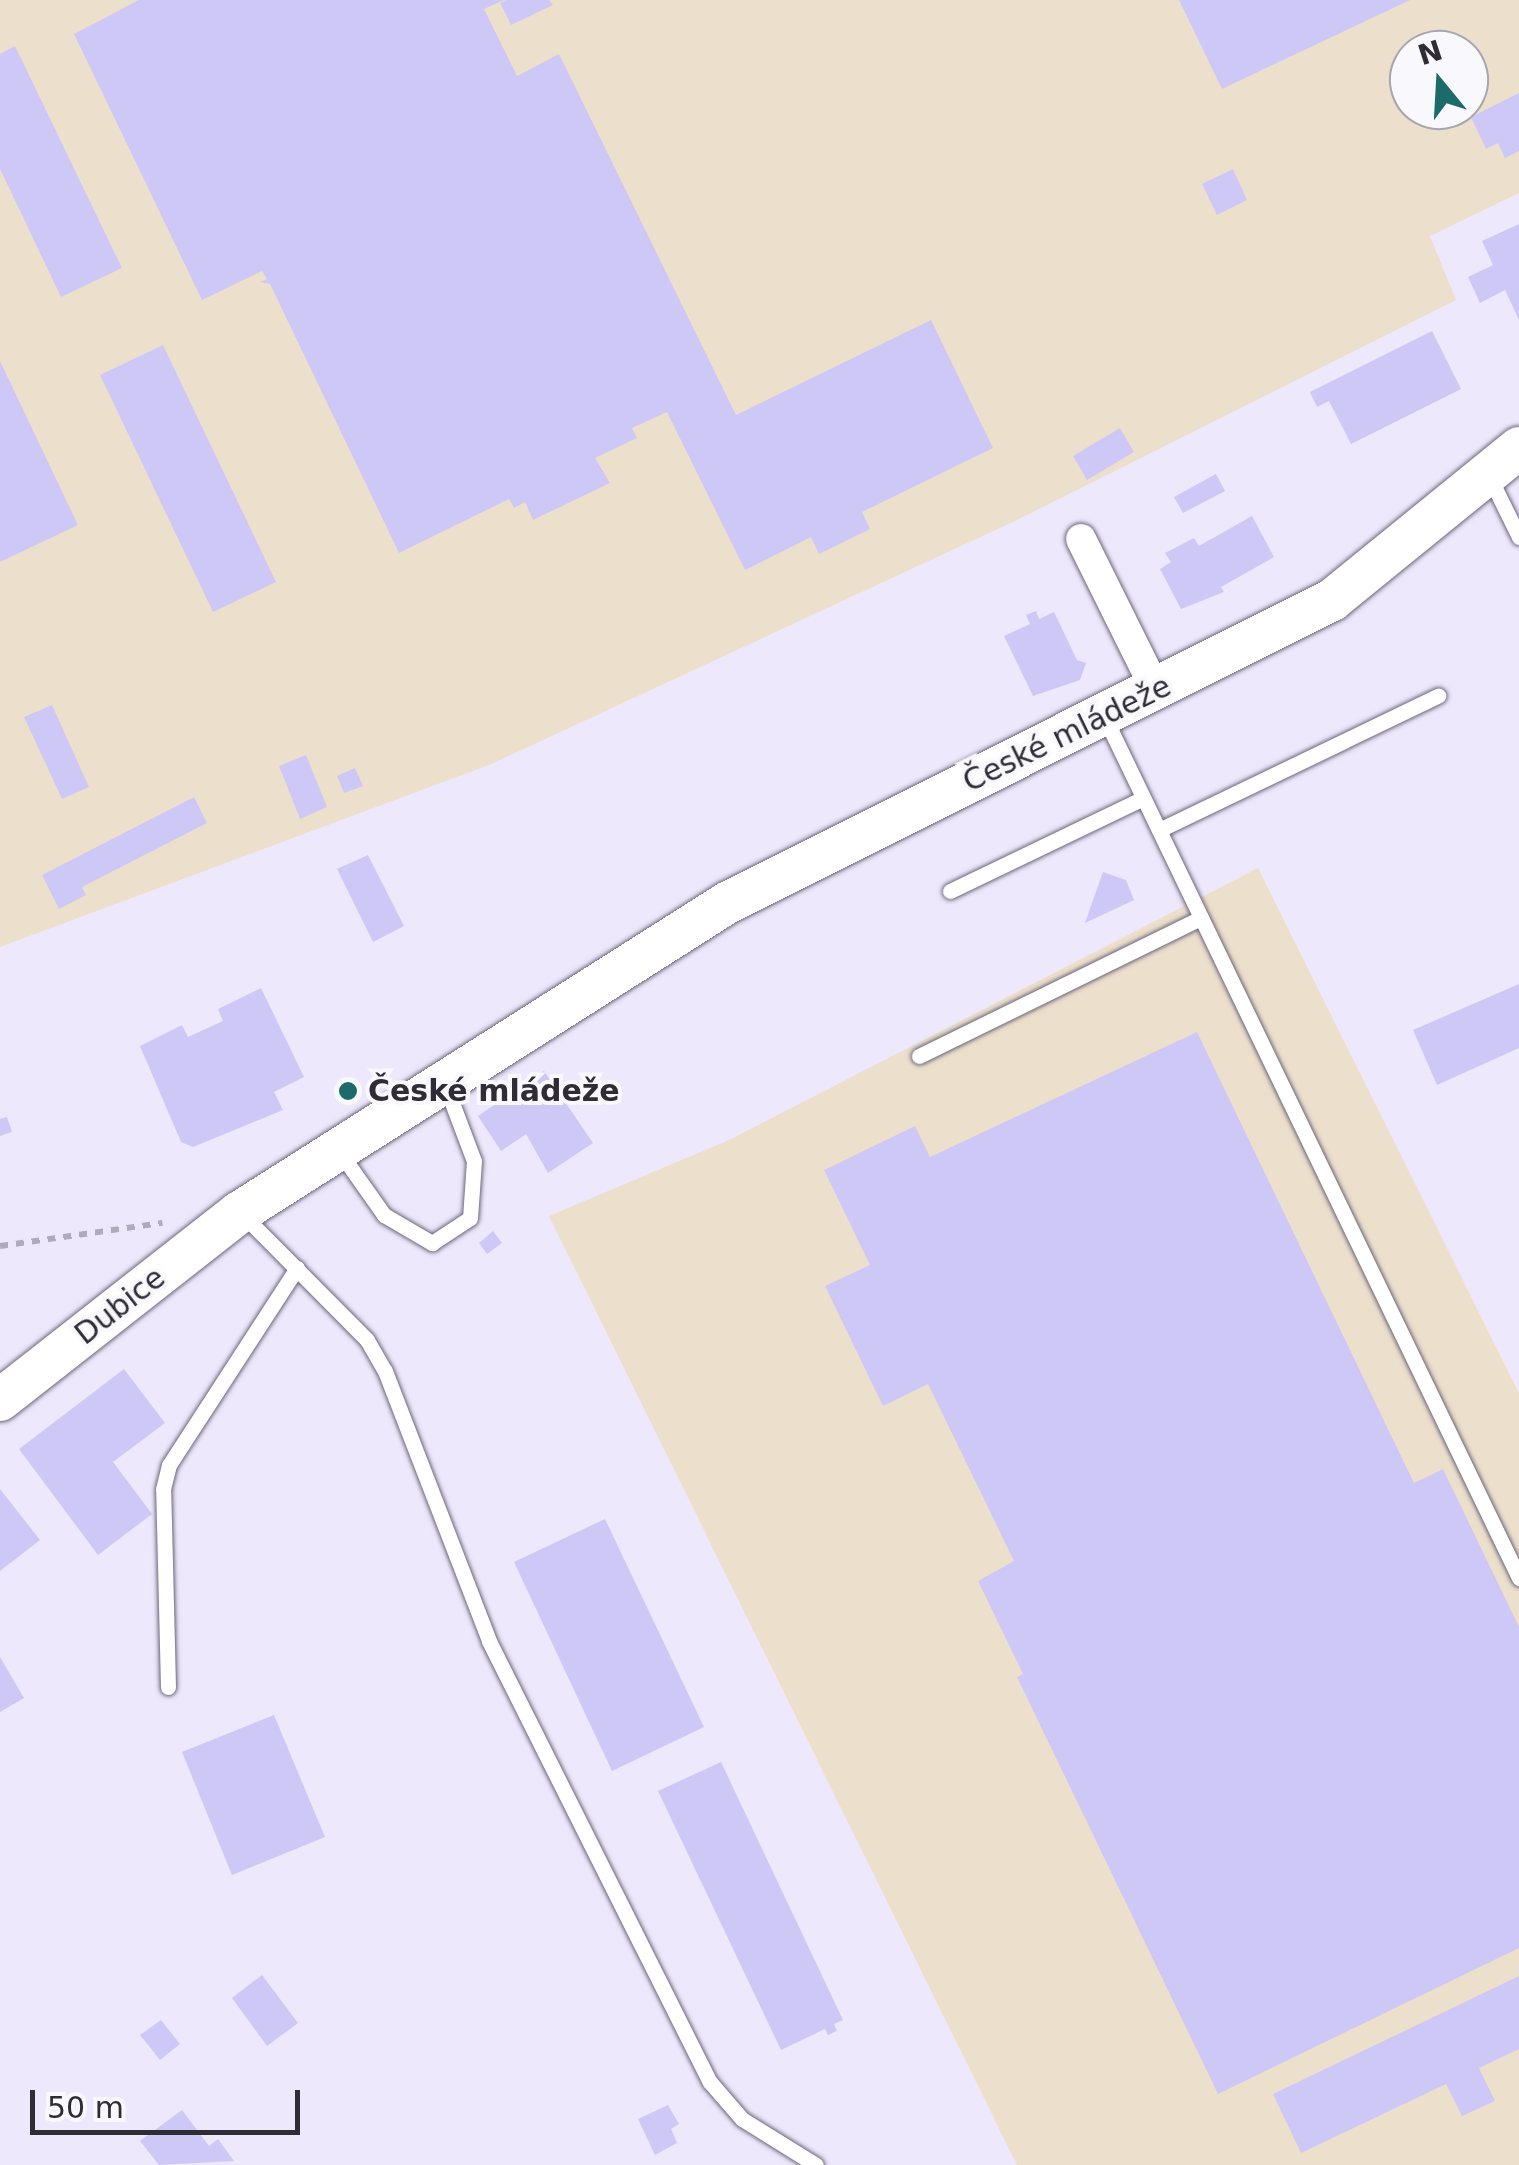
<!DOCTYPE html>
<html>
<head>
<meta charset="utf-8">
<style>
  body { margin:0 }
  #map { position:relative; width:1519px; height:2165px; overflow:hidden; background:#ede8fb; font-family:"DejaVu Sans",sans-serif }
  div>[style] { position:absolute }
  .industrial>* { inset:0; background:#ece0cc }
  .building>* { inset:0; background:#cec8f7 }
  .path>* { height:6px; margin-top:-3px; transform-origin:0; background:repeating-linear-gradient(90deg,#afabbb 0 8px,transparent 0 16px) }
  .roads { filter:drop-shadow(0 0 2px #6c667b) drop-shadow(0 0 2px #6c667b) }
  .lane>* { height:15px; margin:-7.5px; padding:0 7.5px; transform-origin:7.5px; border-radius:7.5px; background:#fff }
  .street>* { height:30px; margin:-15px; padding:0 15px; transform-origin:15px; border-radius:15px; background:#fff }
  .secondary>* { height:42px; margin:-21px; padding:0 21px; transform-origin:21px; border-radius:21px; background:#fff }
  .dots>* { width:28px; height:28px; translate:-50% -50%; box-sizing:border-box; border:5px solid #f9f8fd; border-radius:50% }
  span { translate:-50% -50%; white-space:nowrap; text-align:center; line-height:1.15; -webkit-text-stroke:8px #f9f8fd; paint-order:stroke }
  .street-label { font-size:30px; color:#2f2c36 }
  .poi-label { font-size:30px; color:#2f2c36; font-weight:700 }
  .left { translate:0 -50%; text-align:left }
  .north { position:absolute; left:1389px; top:30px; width:100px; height:100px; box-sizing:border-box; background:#f9f8fd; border:2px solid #a8a6ad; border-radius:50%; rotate:342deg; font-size:28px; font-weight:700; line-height:40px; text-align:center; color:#2f2c36 }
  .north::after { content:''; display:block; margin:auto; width:35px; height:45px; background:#1d6a6b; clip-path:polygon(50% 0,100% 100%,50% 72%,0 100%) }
  .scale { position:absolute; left:30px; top:2090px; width:270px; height:45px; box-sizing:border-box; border:5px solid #2f2c36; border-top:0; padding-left:12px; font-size:30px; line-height:35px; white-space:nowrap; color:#2f2c36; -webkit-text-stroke:8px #f9f8fd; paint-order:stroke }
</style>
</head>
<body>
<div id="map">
  <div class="industrial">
    <i style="clip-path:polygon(evenodd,0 0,1519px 0,1519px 193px,1430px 236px,1456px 300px,1015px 521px,489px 765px,0 947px,0 0,1409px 50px,1469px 50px,1469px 110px,1409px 110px,1409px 50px)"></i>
    <i style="clip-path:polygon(1258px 868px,1519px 1393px,1519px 2165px,1017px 2165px,549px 1216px,729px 1140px)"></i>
  </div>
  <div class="building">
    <i style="clip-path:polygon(139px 0,504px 0,484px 9px,517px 76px,559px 54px,736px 415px,931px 320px,993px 448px,862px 512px,870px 529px,819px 554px,811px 537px,745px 570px,667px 412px,632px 428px,637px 438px,595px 458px,610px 483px,533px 520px,525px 502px,514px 508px,509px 499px,399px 553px,270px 284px,260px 282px,267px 279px,262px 271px,202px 300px,74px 34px)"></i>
    <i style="clip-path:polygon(506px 0,549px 0,553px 5px,511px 25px,500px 3px)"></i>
    <i style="clip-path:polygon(1179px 0,1410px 0,1222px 89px)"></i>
    <i style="clip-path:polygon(15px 46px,122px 268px,61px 297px,0 169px,0 54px)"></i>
    <i style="clip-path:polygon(1519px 93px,1519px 151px,1505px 158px,1498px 143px,1486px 149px,1471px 117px)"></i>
    <i style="clip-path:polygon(1233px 169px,1247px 200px,1217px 215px,1202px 184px)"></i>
    <i style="clip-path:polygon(1519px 224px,1519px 320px,1505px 290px,1480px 303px,1468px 277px,1493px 265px,1482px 241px)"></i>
    <i style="clip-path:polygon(1432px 331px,1461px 389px,1351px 444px,1329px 401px,1317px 407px,1310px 392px)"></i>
    <i style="clip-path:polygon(163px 345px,276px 582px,213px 612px,100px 375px)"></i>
    <i style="clip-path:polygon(0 361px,78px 525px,0 562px)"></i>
    <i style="clip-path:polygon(1120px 428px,1134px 452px,1087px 480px,1073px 456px)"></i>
    <i style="clip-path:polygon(1216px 474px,1225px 491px,1183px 513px,1174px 497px)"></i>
    <i style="clip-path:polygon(1252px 516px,1274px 557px,1221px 587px,1224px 592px,1181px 609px,1160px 569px,1171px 562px,1165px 553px,1194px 538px,1199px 546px)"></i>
    <i style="clip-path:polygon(1036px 611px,1039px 619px,1054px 612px,1077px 660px,1086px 663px,1080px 680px,1033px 696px,1004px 636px,1030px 624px,1026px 615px)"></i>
    <i style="clip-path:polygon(52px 705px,89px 787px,62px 799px,24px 717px)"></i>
    <i style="clip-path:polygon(306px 755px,327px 807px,300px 819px,279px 766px)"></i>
    <i style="clip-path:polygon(355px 768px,363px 786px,344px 793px,337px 776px)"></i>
    <i style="clip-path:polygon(194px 797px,207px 823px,82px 887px,86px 895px,59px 909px,42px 875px)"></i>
    <i style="clip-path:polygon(368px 855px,404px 926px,373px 942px,337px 869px)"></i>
    <i style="clip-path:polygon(1103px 872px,1126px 880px,1134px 900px,1085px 923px)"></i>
    <i style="clip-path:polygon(1519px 984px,1519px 1048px,1437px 1085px,1413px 1030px)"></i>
    <i style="clip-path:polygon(261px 988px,304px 1077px,274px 1092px,283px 1110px,193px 1147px,181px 1142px,140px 1046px,182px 1025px,188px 1037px,223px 1021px,218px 1009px)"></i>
    <i style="clip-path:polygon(1197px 1032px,1414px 1483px,1443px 1469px,1519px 1627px,1519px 1948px,1218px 2094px,1017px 1677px,1023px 1674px,978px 1581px,1014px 1561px,928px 1384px,883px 1406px,825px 1286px,870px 1265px,824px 1170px,915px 1126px,930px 1157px)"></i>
    <i style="clip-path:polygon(544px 1071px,593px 1143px,548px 1173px,526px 1134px,501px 1151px,478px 1116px)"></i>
    <i style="clip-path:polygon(7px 1117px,12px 1132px,0 1136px,0 1119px)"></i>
    <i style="clip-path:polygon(493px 1231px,502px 1243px,487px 1254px,479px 1243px)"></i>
    <i style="clip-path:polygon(124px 1369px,165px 1423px,113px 1462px,152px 1514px,98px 1555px,19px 1449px)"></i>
    <i style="clip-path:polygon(0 1489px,40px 1540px,0 1571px)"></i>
    <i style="clip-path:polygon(605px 1519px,704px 1727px,612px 1771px,514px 1562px)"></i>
    <i style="clip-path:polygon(0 1657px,24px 1698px,0 1712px)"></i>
    <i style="clip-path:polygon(274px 1715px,325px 1837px,232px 1875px,182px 1752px)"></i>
    <i style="clip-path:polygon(721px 1762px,843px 2020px,834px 2024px,837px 2031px,828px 2035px,825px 2029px,781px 2050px,658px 1791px)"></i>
    <i style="clip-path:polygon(262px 1975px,298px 2023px,267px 2046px,232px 1998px)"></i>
    <i style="clip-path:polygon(1519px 1976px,1519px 2049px,1479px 2068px,1495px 2101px,1462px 2116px,1446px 2084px,1301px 2153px,1273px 2094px)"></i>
    <i style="clip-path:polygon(161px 2020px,180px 2044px,160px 2060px,140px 2035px)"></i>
    <i style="clip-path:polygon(668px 2105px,679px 2124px,671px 2129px,677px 2143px,655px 2155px,638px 2119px)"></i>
    <i style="clip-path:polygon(182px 2110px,209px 2146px,218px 2139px,234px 2161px,159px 2165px,140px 2141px)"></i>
  </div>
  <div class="path">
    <i style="left:0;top:1246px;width:164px;rotate:-8.1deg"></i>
  </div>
  <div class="roads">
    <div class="lane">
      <i style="left:1490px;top:478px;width:66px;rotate:63.8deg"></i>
      <i style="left:1104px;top:716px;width:957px;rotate:64.29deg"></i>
      <i style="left:1159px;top:830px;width:310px;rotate:-25.7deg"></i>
      <i style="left:950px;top:891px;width:214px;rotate:-25.7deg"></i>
      <i style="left:919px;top:1056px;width:314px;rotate:-26.1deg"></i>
      <i style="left:341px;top:1154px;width:75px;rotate:54.8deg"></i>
      <i style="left:384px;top:1215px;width:56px;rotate:30.3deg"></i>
      <i style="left:432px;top:1243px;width:45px;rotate:-33.3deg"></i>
      <i style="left:470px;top:1218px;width:57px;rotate:-86deg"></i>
      <i style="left:474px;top:1161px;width:79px;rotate:-110.7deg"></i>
      <i style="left:243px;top:1215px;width:176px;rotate:45.2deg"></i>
      <i style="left:367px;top:1340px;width:36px;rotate:60deg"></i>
      <i style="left:385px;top:1371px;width:289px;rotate:68.9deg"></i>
      <i style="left:489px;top:1641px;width:493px;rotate:63.4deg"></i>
      <i style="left:710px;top:2082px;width:49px;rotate:49.1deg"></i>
      <i style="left:742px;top:2119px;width:87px;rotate:31.9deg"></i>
      <i style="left:168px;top:1687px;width:198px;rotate:-91.4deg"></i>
      <i style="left:163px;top:1489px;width:25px;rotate:-76deg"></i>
      <i style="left:169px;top:1465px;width:235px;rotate:-57deg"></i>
    </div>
    <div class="street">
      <i style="left:1081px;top:539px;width:169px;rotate:63.6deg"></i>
    </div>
    <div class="secondary">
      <i style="left:0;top:1400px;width:305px;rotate:-38.1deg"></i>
      <i style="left:240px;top:1212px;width:577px;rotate:-32.4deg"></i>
      <i style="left:727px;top:903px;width:677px;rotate:-26.6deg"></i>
      <i style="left:1332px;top:600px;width:241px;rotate:-39.1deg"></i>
    </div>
  </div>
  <div class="dots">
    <i style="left:348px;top:1091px;background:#1d6a6b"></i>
  </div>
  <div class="street-label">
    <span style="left:1067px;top:734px;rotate:-26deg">České mládeže</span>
    <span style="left:120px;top:1306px;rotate:-38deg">Dubice</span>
  </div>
  <div class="poi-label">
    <span class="left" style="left:368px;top:1091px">České mládeže</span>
  </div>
  <div class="north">N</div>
  <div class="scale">50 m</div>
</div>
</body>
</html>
